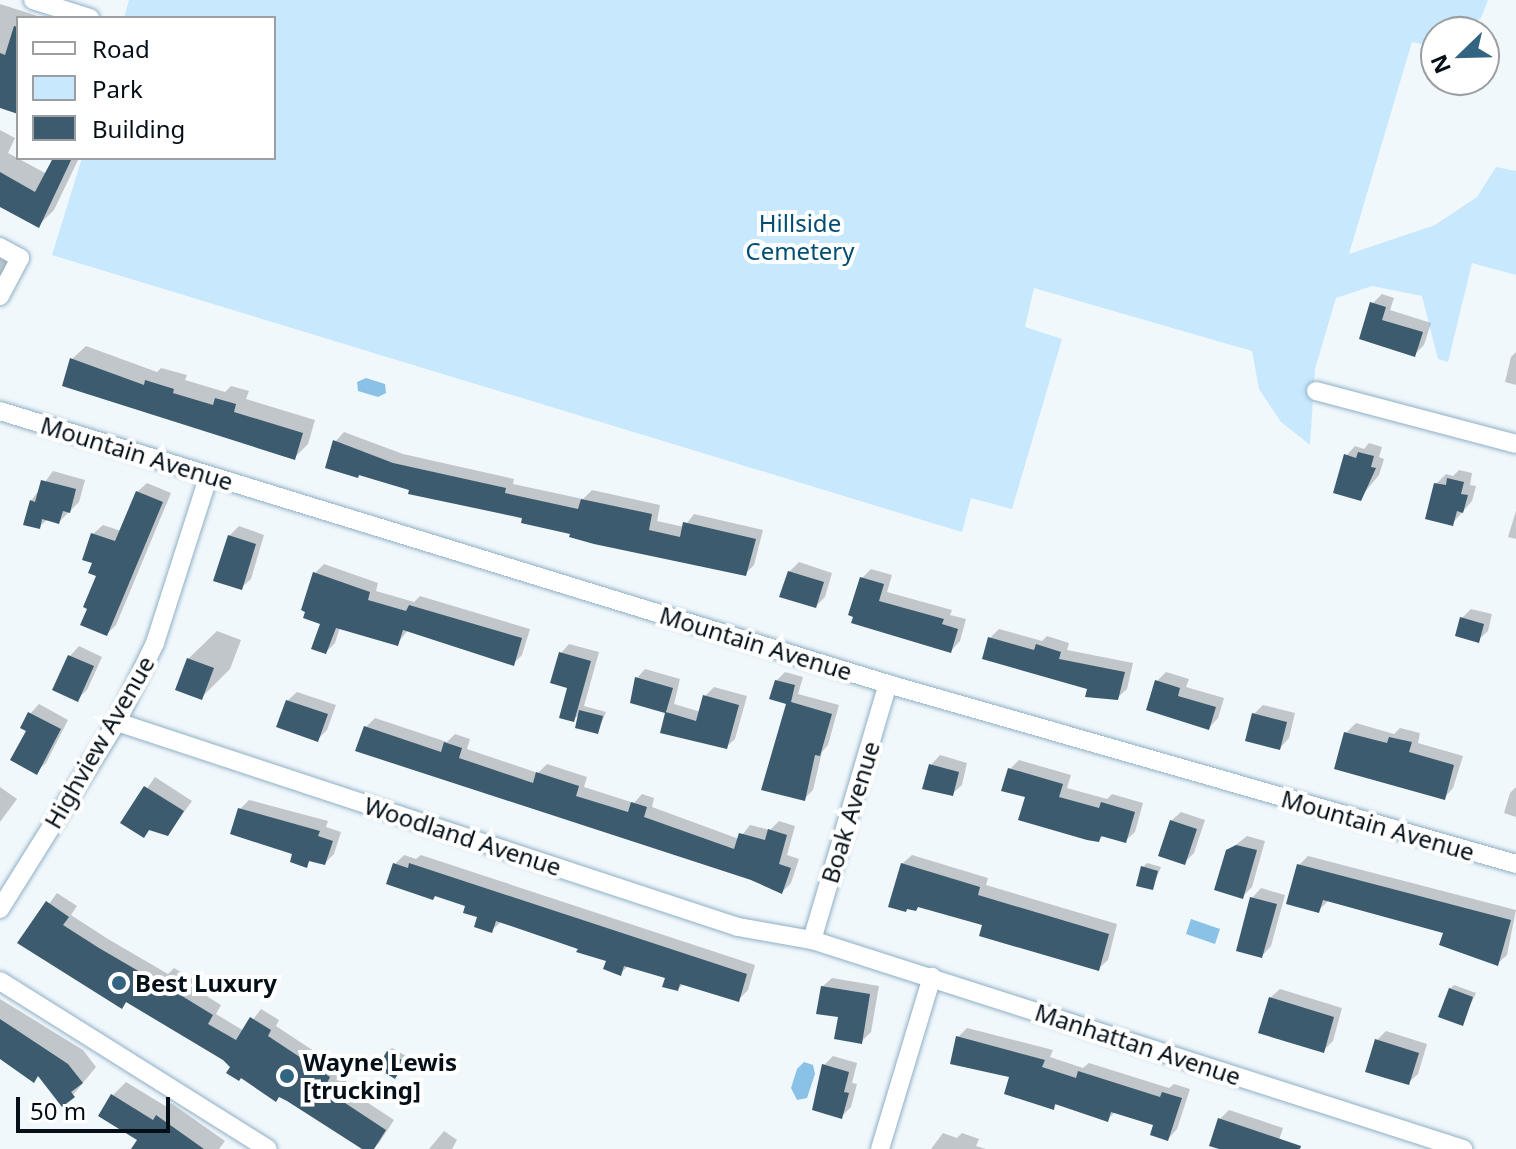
<!DOCTYPE html>
<html>
<head>
<meta charset="utf-8">
<style>
  body { margin:0 }
  #map { position:relative; width:1516px; height:1149px; overflow:hidden; background:#f1f8fc; font-family:"Noto Sans",sans-serif }
  div>[style] { position:absolute }
  .green>* { inset:0; background:#c7e8fd }
  .water>* { inset:0; background:#89c2e6 }
  .shadow>* { inset:0; background:#0003 }
  .building>* { inset:0; background:#3d5b6e }
  .roads { filter:drop-shadow(0 0 2px #8fafc5) drop-shadow(0 0 2px #8fafc5) }
  .minor>* { height:18px; margin:-9px; padding:0 9px; transform-origin:9px; border-radius:9px; background:#fff }
  .dots>* { width:22px; height:22px; translate:-50% -50%; box-sizing:border-box; border:4px solid #fff; border-radius:50% }
  span { translate:-50% -50%; white-space:nowrap; text-align:center; line-height:1.15; -webkit-text-stroke:8px #fff; paint-order:stroke }
  .park-label { font-size:24px; color:#024e71 }
  .street-label { font-size:24px; color:#040f17 }
  .poi-label { font-size:24px; color:#040f17; font-weight:700 }
  .left { translate:0 -50%; text-align:left }
  .legend { position:absolute; left:16px; top:16px; width:260px; height:144px; box-sizing:border-box; background:#fff; border:2px solid #9b9fa2; margin:0; padding:10px 14px; list-style:none; font-size:24px; color:#040f17 }
  .legend li { display:flex; align-items:center; gap:16px; height:40px }
  .legend b { width:40px; border:2px solid #9b9fa2 }
  .north { position:absolute; left:1420px; top:16px; width:80px; height:80px; box-sizing:border-box; background:#fff; border:2px solid #9b9fa2; border-radius:50%; rotate:247deg; font-size:22px; font-weight:700; line-height:32px; text-align:center; color:#040f17 }
  .north::after { content:''; display:block; margin:auto; width:28px; height:36px; background:#336482; clip-path:polygon(50% 0,100% 100%,50% 72%,0 100%) }
  .scale { position:absolute; left:16px; top:1097px; width:154px; height:36px; box-sizing:border-box; border:4px solid #040f17; border-top:0; padding-left:10px; font-size:24px; line-height:28px; white-space:nowrap; color:#040f17; -webkit-text-stroke:6px #fff; paint-order:stroke }
</style>
</head>
<body>
<div id="map">
  <div class="green">
    <i style="clip-path:polygon(129px 0,1488px 0,1481px 18px,1461px 32px,1436px 32px,1436px 41px,1426px 45px,1412px 42px,1349px 254px,1435px 225px,1477px 197px,1496px 167px,1516px 171px,1516px 275px,1472px 263px,1448px 362px,1438px 359px,1422px 296px,1372px 286px,1336px 298px,1315px 369px,1310px 445px,1281px 422px,1259px 389px,1252px 351px,1034px 288px,1025px 327px,1062px 339px,1012px 509px,971px 498px,962px 532px,52px 255px,82px 158px,274px 158px,274px 18px,124px 18px)"></i>
  </div>
  <div class="water">
    <i style="clip-path:polygon(366px 378px,385px 384px,386px 393px,378px 397px,358px 391px,357px 382px)"></i>
    <i style="clip-path:polygon(1191px 919px,1220px 929px,1215px 944px,1186px 934px)"></i>
    <i style="clip-path:polygon(804px 1062px,813px 1065px,815px 1074px,807px 1098px,797px 1100px,791px 1088px,797px 1069px)"></i>
  </div>
  <div class="shadow">
    <i style="clip-path:polygon(0 4px,44px 18px,18px 18px,18px 112px,0 105px)"></i>
    <i style="clip-path:polygon(0 130px,15px 138px,8px 153px,47px 174px,55px 158px,79px 158px,54px 210px,38px 226px,0 205px)"></i>
    <i style="clip-path:polygon(0 239px,17px 247px,0 277px)"></i>
    <i style="clip-path:polygon(1382px 294px,1394px 298px,1390px 310px,1431px 323px,1424px 345px,1415px 354px,1361px 338px,1372px 304px)"></i>
    <i style="clip-path:polygon(86px 346px,157px 372px,161px 368px,187px 375px,185px 380px,225px 392px,231px 386px,249px 391px,246px 399px,315px 420px,308px 444px,294px 458px,72px 359px)"></i>
    <i style="clip-path:polygon(1516px 352px,1516px 385px,1505px 382px,1511px 357px)"></i>
    <i style="clip-path:polygon(344px 432px,403px 454px,514px 479px,513px 484px,583px 499px,592px 490px,660px 505px,657px 521px,684px 527px,694px 514px,763px 530px,754px 565px,745px 574px,442px 499px,327px 466px,335px 442px)"></i>
    <i style="clip-path:polygon(1369px 443px,1382px 447px,1379px 457px,1384px 459px,1379px 475px,1360px 498px,1346px 456px,1355px 446px,1364px 449px)"></i>
    <i style="clip-path:polygon(1459px 470px,1472px 473px,1470px 485px,1476px 486px,1472px 501px,1452px 524px,1436px 484px,1446px 474px,1453px 476px)"></i>
    <i style="clip-path:polygon(53px 471px,85px 480px,79px 502px,59px 522px,48px 519px,39px 527px,31px 501px)"></i>
    <i style="clip-path:polygon(147px 483px,171px 493px,116px 625px,107px 634px,93px 534px,103px 525px,121px 531px,137px 492px)"></i>
    <i style="clip-path:polygon(1516px 511px,1516px 539px,1508px 537px)"></i>
    <i style="clip-path:polygon(239px 526px,264px 535px,251px 579px,241px 588px,229px 536px)"></i>
    <i style="clip-path:polygon(799px 562px,832px 573px,825px 597px,816px 606px,789px 572px)"></i>
    <i style="clip-path:polygon(324px 564px,378px 583px,376px 591px,414px 602px,420px 596px,530px 629px,522px 655px,513px 664px,408px 630px,397px 644px,340px 627px,335px 643px,326px 652px,315px 573px)"></i>
    <i style="clip-path:polygon(871px 569px,892px 575px,887px 592px,952px 610px,950px 615px,966px 619px,960px 641px,951px 651px,854px 622px,862px 578px)"></i>
    <i style="clip-path:polygon(1471px 609px,1492px 614px,1488px 631px,1478px 640px,1462px 618px)"></i>
    <i style="clip-path:polygon(999px 629px,1042px 641px,1047px 636px,1069px 643px,1067px 650px,1133px 663px,1127px 689px,1117px 698px,1087px 695px,1089px 687px,990px 638px)"></i>
    <i style="clip-path:polygon(217px 631px,241px 640px,230px 669px,202px 697px,188px 659px)"></i>
    <i style="clip-path:polygon(569px 644px,599px 652px,584px 706px,606px 712px,598px 732px,581px 713px,573px 720px,561px 653px)"></i>
    <i style="clip-path:polygon(79px 646px,102px 657px,87px 690px,77px 699px,55px 689px,70px 656px)"></i>
    <i style="clip-path:polygon(645px 669px,680px 679px,674px 704px,701px 712px,705px 696px,714px 687px,747px 696px,735px 739px,726px 747px,662px 731px,668px 712px,632px 702px,637px 678px)"></i>
    <i style="clip-path:polygon(785px 672px,803px 677px,798px 694px,839px 705px,828px 745px,822px 752px,813px 790px,804px 799px,789px 702px,776px 681px)"></i>
    <i style="clip-path:polygon(1166px 672px,1189px 679px,1186px 687px,1224px 698px,1218px 718px,1209px 728px,1157px 681px)"></i>
    <i style="clip-path:polygon(297px 692px,336px 705px,327px 730px,317px 740px,287px 701px)"></i>
    <i style="clip-path:polygon(39px 704px,68px 720px,46px 763px,36px 772px,28px 730px,30px 714px)"></i>
    <i style="clip-path:polygon(1263px 705px,1295px 713px,1289px 738px,1280px 748px,1254px 714px)"></i>
    <i style="clip-path:polygon(375px 718px,447px 742px,455px 734px,470px 739px,467px 749px,538px 773px,547px 764px,587px 777px,584px 787px,634px 803px,642px 794px,654px 798px,652px 807px,739px 839px,750px 825px,770px 830px,779px 821px,795px 826px,787px 855px,799px 859px,791px 883px,782px 892px,366px 727px)"></i>
    <i style="clip-path:polygon(1356px 723px,1394px 734px,1400px 728px,1420px 733px,1418px 743px,1463px 756px,1453px 788px,1444px 798px,1346px 733px)"></i>
    <i style="clip-path:polygon(940px 755px,967px 763px,962px 785px,952px 794px,931px 765px)"></i>
    <i style="clip-path:polygon(1019px 760px,1071px 775px,1067px 788px,1107px 799px,1112px 794px,1143px 803px,1135px 832px,1125px 841px,1104px 835px,1099px 840px,1027px 796px,1010px 769px)"></i>
    <i style="clip-path:polygon(155px 777px,192px 801px,168px 834px,151px 828px,144px 836px,123px 823px)"></i>
    <i style="clip-path:polygon(0 787px,17px 799px,0 822px)"></i>
    <i style="clip-path:polygon(1516px 787px,1516px 817px,1504px 813px,1510px 793px)"></i>
    <i style="clip-path:polygon(249px 800px,328px 821px,326px 827px,341px 832px,334px 854px,325px 863px,312px 859px,306px 865px,240px 809px)"></i>
    <i style="clip-path:polygon(1181px 812px,1205px 820px,1194px 853px,1184px 863px,1171px 821px)"></i>
    <i style="clip-path:polygon(1247px 836px,1265px 841px,1252px 887px,1243px 896px,1228px 851px)"></i>
    <i style="clip-path:polygon(404px 855px,416px 859px,421px 855px,755px 965px,748px 990px,738px 1000px,684px 983px,678px 989px,667px 977px,629px 965px,620px 974px,608px 960px,502px 921px,492px 930px,468px 905px,395px 864px)"></i>
    <i style="clip-path:polygon(912px 855px,988px 878px,986px 885px,1117px 924px,1108px 960px,1098px 969px,985px 923px,919px 905px,902px 864px)"></i>
    <i style="clip-path:polygon(1308px 856px,1516px 910px,1507px 955px,1497px 964px,1445px 932px,1329px 900px,1319px 910px,1299px 865px)"></i>
    <i style="clip-path:polygon(1147px 863px,1161px 867px,1152px 888px,1143px 867px)"></i>
    <i style="clip-path:polygon(1261px 888px,1285px 895px,1271px 946px,1262px 956px,1252px 898px)"></i>
    <i style="clip-path:polygon(57px 893px,77px 906px,71px 915px,108px 939px,168px 974px,174px 968px,194px 980px,190px 986px,221px 1005px,216px 1014px,244px 1031px,261px 1009px,279px 1020px,276px 1026px,338px 1067px,335px 1073px,350px 1084px,347px 1089px,394px 1120px,379px 1143px,373px 1149px,365px 1149px,128px 1000px,122px 1007px,20px 943px)"></i>
    <i style="clip-path:polygon(832px 978px,879px 986px,871px 1032px,861px 1042px,822px 987px)"></i>
    <i style="clip-path:polygon(1454px 985px,1476px 993px,1462px 1023px,1450px 989px)"></i>
    <i style="clip-path:polygon(1280px 989px,1342px 1008px,1333px 1041px,1323px 1051px,1270px 998px)"></i>
    <i style="clip-path:polygon(0 999px,83px 1050px,96px 1067px,73px 1095px,0 1056px)"></i>
    <i style="clip-path:polygon(967px 1028px,1053px 1050px,1050px 1057px,1083px 1068px,1089px 1063px,1169px 1088px,1174px 1084px,1190px 1089px,1177px 1129px,1168px 1139px,1156px 1124px,1116px 1111px,1107px 1120px,1058px 1103px,1053px 1108px,958px 1037px)"></i>
    <i style="clip-path:polygon(1386px 1031px,1427px 1044px,1418px 1074px,1408px 1083px,1377px 1040px)"></i>
    <i style="clip-path:polygon(392px 1048px,408px 1057px,395px 1077px,388px 1052px)"></i>
    <i style="clip-path:polygon(833px 1056px,857px 1063px,852px 1083px,857px 1084px,851px 1107px,842px 1116px,824px 1065px)"></i>
    <i style="clip-path:polygon(126px 1082px,167px 1107px,171px 1103px,225px 1141px,219px 1149px,133px 1149px,139px 1139px,113px 1095px)"></i>
    <i style="clip-path:polygon(1229px 1110px,1283px 1128px,1276px 1149px,1225px 1149px,1220px 1119px)"></i>
    <i style="clip-path:polygon(444px 1131px,457px 1140px,452px 1149px,429px 1149px)"></i>
    <i style="clip-path:polygon(943px 1133px,957px 1138px,962px 1133px,979px 1139px,976px 1146px,986px 1149px,931px 1149px)"></i>
  </div>
  <div class="building">
    <i style="clip-path:polygon(14px 26px,18px 27px,18px 114px,0 108px,0 53px,5px 55px)"></i>
    <i style="clip-path:polygon(53px 158px,72px 158px,39px 228px,0 207px,0 172px,35px 192px)"></i>
    <i style="clip-path:polygon(1370px 302px,1386px 307px,1382px 320px,1423px 332px,1415px 357px,1359px 339px)"></i>
    <i style="clip-path:polygon(70px 358px,144px 385px,145px 380px,174px 389px,173px 393px,213px 405px,215px 398px,236px 404px,234px 412px,303px 433px,295px 460px,62px 386px)"></i>
    <i style="clip-path:polygon(333px 440px,393px 463px,506px 488px,505px 493px,578px 509px,581px 499px,652px 514px,649px 530px,680px 537px,683px 522px,756px 539px,746px 576px,594px 544px,569px 537px,570px 534px,521px 523px,522px 518px,408px 494px,409px 490px,359px 475px,358px 478px,325px 468px)"></i>
    <i style="clip-path:polygon(1358px 452px,1374px 456px,1371px 467px,1376px 468px,1361px 501px,1333px 493px,1344px 454px,1356px 458px)"></i>
    <i style="clip-path:polygon(1447px 478px,1464px 482px,1461px 494px,1468px 495px,1463px 513px,1457px 511px,1453px 526px,1425px 519px,1434px 483px,1446px 485px)"></i>
    <i style="clip-path:polygon(41px 480px,76px 489px,70px 513px,63px 511px,59px 524px,42px 519px,40px 529px,23px 525px,30px 500px,35px 502px)"></i>
    <i style="clip-path:polygon(136px 491px,163px 502px,107px 636px,80px 625px,87px 609px,83px 607px,96px 576px,88px 573px,92px 563px,82px 560px,91px 533px,115px 541px)"></i>
    <i style="clip-path:polygon(228px 535px,256px 544px,242px 590px,213px 581px)"></i>
    <i style="clip-path:polygon(788px 571px,824px 582px,816px 608px,779px 597px)"></i>
    <i style="clip-path:polygon(313px 572px,370px 592px,368px 600px,406px 611px,409px 605px,522px 638px,514px 666px,403px 630px,398px 646px,336px 628px,326px 654px,311px 649px,320px 624px,303px 618px,305px 612px,301px 610px)"></i>
    <i style="clip-path:polygon(860px 577px,884px 584px,879px 601px,944px 619px,942px 624px,958px 629px,951px 653px,851px 623px,853px 617px,848px 615px)"></i>
    <i style="clip-path:polygon(1460px 617px,1484px 624px,1479px 643px,1455px 636px)"></i>
    <i style="clip-path:polygon(988px 637px,1034px 650px,1036px 644px,1061px 652px,1059px 659px,1125px 672px,1118px 700px,1085px 697px,1087px 689px,982px 659px)"></i>
    <i style="clip-path:polygon(559px 652px,591px 661px,574px 722px,559px 718px,567px 688px,550px 683px)"></i>
    <i style="clip-path:polygon(68px 655px,94px 666px,78px 702px,52px 690px)"></i>
    <i style="clip-path:polygon(187px 658px,214px 668px,202px 700px,175px 690px)"></i>
    <i style="clip-path:polygon(635px 677px,673px 688px,666px 712px,696px 721px,703px 695px,739px 705px,727px 749px,660px 733px,665px 713px,630px 703px)"></i>
    <i style="clip-path:polygon(775px 680px,795px 685px,791px 702px,832px 714px,820px 756px,815px 755px,805px 801px,761px 790px,786px 704px,769px 699px)"></i>
    <i style="clip-path:polygon(1155px 680px,1180px 688px,1178px 696px,1216px 707px,1209px 730px,1146px 710px)"></i>
    <i style="clip-path:polygon(286px 700px,328px 714px,318px 742px,276px 727px)"></i>
    <i style="clip-path:polygon(579px 710px,603px 716px,598px 734px,575px 728px)"></i>
    <i style="clip-path:polygon(28px 712px,61px 729px,37px 775px,10px 760px,26px 731px,20px 728px)"></i>
    <i style="clip-path:polygon(1252px 713px,1287px 722px,1280px 750px,1245px 741px)"></i>
    <i style="clip-path:polygon(364px 726px,441px 752px,444px 742px,462px 748px,459px 758px,533px 783px,536px 772px,579px 786px,576px 796px,628px 812px,631px 802px,647px 807px,644px 817px,734px 849px,739px 833px,765px 840px,768px 829px,787px 835px,779px 864px,791px 868px,782px 894px,751px 880px,355px 751px)"></i>
    <i style="clip-path:polygon(1344px 732px,1387px 743px,1389px 737px,1412px 742px,1409px 752px,1454px 765px,1445px 800px,1334px 769px)"></i>
    <i style="clip-path:polygon(929px 764px,959px 772px,953px 796px,922px 789px)"></i>
    <i style="clip-path:polygon(1008px 768px,1063px 784px,1059px 797px,1099px 808px,1101px 802px,1135px 812px,1126px 843px,1101px 836px,1099px 842px,1087px 840px,1018px 820px,1025px 797px,1001px 791px)"></i>
    <i style="clip-path:polygon(144px 786px,184px 811px,168px 836px,149px 830px,144px 838px,120px 823px)"></i>
    <i style="clip-path:polygon(238px 808px,320px 831px,318px 836px,333px 841px,325px 865px,309px 861px,307px 868px,290px 862px,292px 854px,230px 834px)"></i>
    <i style="clip-path:polygon(1170px 820px,1197px 829px,1185px 865px,1158px 856px)"></i>
    <i style="clip-path:polygon(1236px 845px,1257px 850px,1243px 899px,1214px 890px,1226px 850px)"></i>
    <i style="clip-path:polygon(393px 863px,408px 868px,409px 863px,747px 974px,739px 1002px,680px 984px,678px 991px,662px 987px,665px 978px,624px 966px,621px 976px,603px 969px,606px 961px,576px 952px,578px 949px,496px 921px,492px 933px,474px 927px,477px 917px,463px 913px,465px 906px,435px 896px,433px 900px,386px 884px)"></i>
    <i style="clip-path:polygon(901px 863px,980px 887px,978px 895px,1109px 934px,1099px 971px,979px 936px,982px 925px,918px 907px,916px 911px,907px 909px,906px 912px,888px 907px)"></i>
    <i style="clip-path:polygon(1297px 864px,1511px 920px,1498px 966px,1439px 945px,1443px 933px,1323px 900px,1319px 913px,1286px 904px)"></i>
    <i style="clip-path:polygon(1141px 866px,1158px 871px,1153px 890px,1136px 886px)"></i>
    <i style="clip-path:polygon(1250px 897px,1277px 904px,1262px 958px,1236px 951px)"></i>
    <i style="clip-path:polygon(46px 901px,69px 917px,63px 925px,99px 948px,159px 983px,163px 976px,186px 990px,182px 996px,213px 1015px,208px 1024px,236px 1040px,250px 1017px,271px 1030px,268px 1036px,330px 1077px,327px 1083px,342px 1094px,339px 1099px,386px 1130px,374px 1149px,362px 1149px,287px 1101px,279px 1097px,276px 1102px,241px 1078px,239px 1081px,226px 1073px,230px 1067px,223px 1060px,126px 1002px,122px 1009px,17px 943px)"></i>
    <i style="clip-path:polygon(821px 986px,870px 994px,862px 1044px,834px 1039px,838px 1017px,816px 1014px)"></i>
    <i style="clip-path:polygon(1449px 988px,1473px 997px,1463px 1026px,1438px 1017px)"></i>
    <i style="clip-path:polygon(1269px 997px,1334px 1017px,1324px 1053px,1258px 1033px)"></i>
    <i style="clip-path:polygon(0 1019px,68px 1064px,83px 1083px,71px 1092px,75px 1097px,62px 1107px,38px 1076px,34px 1083px,0 1059px)"></i>
    <i style="clip-path:polygon(956px 1036px,1045px 1060px,1042px 1067px,1076px 1078px,1078px 1071px,1160px 1097px,1162px 1092px,1182px 1098px,1168px 1141px,1150px 1135px,1153px 1125px,1111px 1112px,1108px 1122px,1055px 1104px,1054px 1110px,1004px 1094px,1009px 1077px,950px 1064px)"></i>
    <i style="clip-path:polygon(1375px 1039px,1419px 1053px,1409px 1085px,1365px 1072px)"></i>
    <i style="clip-path:polygon(387px 1051px,405px 1062px,395px 1079px,377px 1068px)"></i>
    <i style="clip-path:polygon(822px 1064px,849px 1072px,844px 1092px,849px 1093px,842px 1119px,812px 1110px)"></i>
    <i style="clip-path:polygon(111px 1094px,153px 1120px,156px 1115px,204px 1149px,131px 1149px,137px 1140px,98px 1116px)"></i>
    <i style="clip-path:polygon(1218px 1118px,1301px 1146px,1300px 1149px,1219px 1149px,1209px 1146px)"></i>
  </div>
  <div class="roads">
    <div class="minor">
      <i style="left:33px;top:0;width:60px;rotate:17.5deg"></i>
      <i style="left:0;top:247px;width:23px;rotate:29deg"></i>
      <i style="left:20px;top:258px;width:43px;rotate:117.8deg"></i>
      <i style="left:1316px;top:391px;width:207px;rotate:14.8deg"></i>
      <i style="left:0;top:411px;width:929px;rotate:17.09deg"></i>
      <i style="left:888px;top:684px;width:653px;rotate:15.99deg"></i>
      <i style="left:117px;top:722px;width:654px;rotate:18.27deg"></i>
      <i style="left:738px;top:927px;width:75px;rotate:10deg"></i>
      <i style="left:812px;top:940px;width:684px;rotate:17.8deg"></i>
      <i style="left:0;top:909px;width:221px;rotate:-58deg"></i>
      <i style="left:117px;top:722px;width:88px;rotate:-64.3deg"></i>
      <i style="left:155px;top:643px;width:176px;rotate:-72.2deg"></i>
      <i style="left:812px;top:940px;width:267px;rotate:-73.5deg"></i>
      <i style="left:0;top:981px;width:316px;rotate:32.1deg"></i>
      <i style="left:880px;top:1149px;width:180px;rotate:-73.2deg"></i>
    </div>
  </div>
  <div class="dots">
    <i style="left:119px;top:983px;background:#336482"></i>
    <i style="left:287px;top:1076px;background:#336482"></i>
  </div>
  <div class="park-label">
    <span style="left:800px;top:237px">Hillside<br>Cemetery</span>
  </div>
  <div class="street-label">
    <span style="left:137px;top:453px;rotate:17deg">Mountain Avenue</span>
    <span style="left:756px;top:643px;rotate:17deg">Mountain Avenue</span>
    <span style="left:99px;top:742px;rotate:-60deg">Highview Avenue</span>
    <span style="left:850px;top:812px;rotate:-73deg">Boak Avenue</span>
    <span style="left:1378px;top:825px;rotate:16deg">Mountain Avenue</span>
    <span style="left:463px;top:836px;rotate:18deg">Woodland Avenue</span>
    <span style="left:1138px;top:1044px;rotate:18deg">Manhattan Avenue</span>
  </div>
  <div class="poi-label">
    <span class="left" style="left:135px;top:983px">Best Luxury</span>
    <span class="left" style="left:303px;top:1076px">Wayne Lewis<br>[trucking]</span>
  </div>
  <ul class="legend">
  <li><b style="height:10px;background:#fff"></b>Road</li>
  <li><b style="height:22px;background:#c7e8fd"></b>Park</li>
  <li><b style="height:22px;background:#3d5b6e"></b>Building</li>
  </ul>
  <div class="north">N</div>
  <div class="scale">50 m</div>
</div>
</body>
</html>
